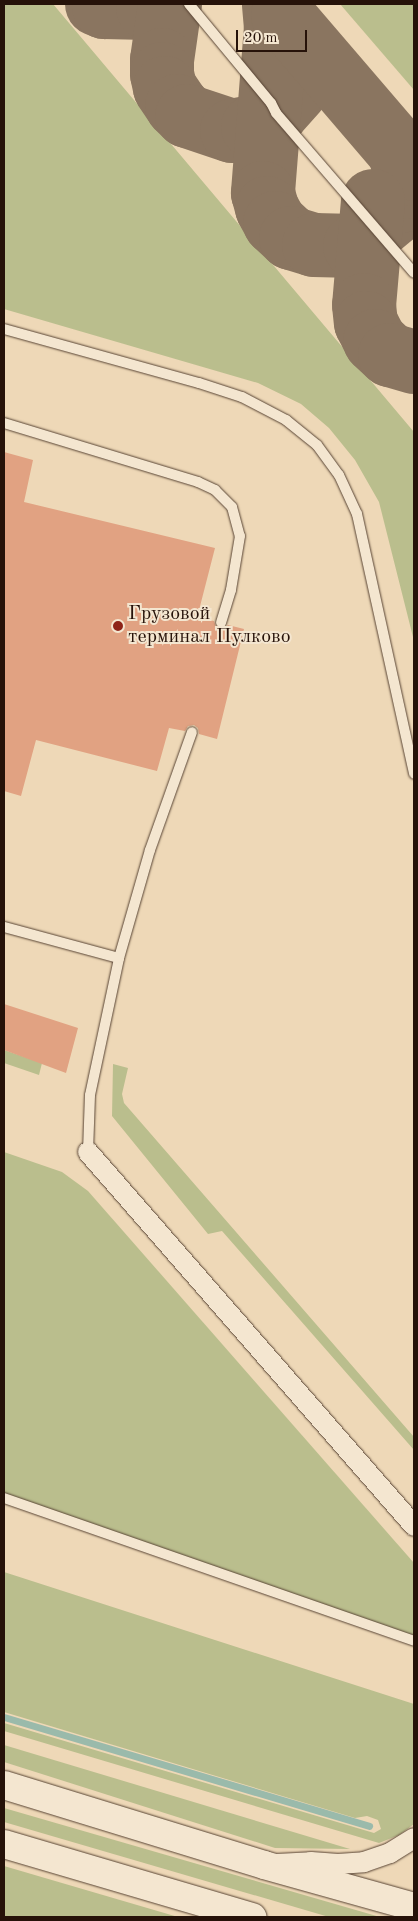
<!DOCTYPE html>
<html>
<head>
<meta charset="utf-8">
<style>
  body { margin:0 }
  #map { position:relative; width:418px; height:1921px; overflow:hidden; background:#eed8b7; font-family:"Old Standard TT",serif }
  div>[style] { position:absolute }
  .green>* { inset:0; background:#babe8d }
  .stream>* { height:7px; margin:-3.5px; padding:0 3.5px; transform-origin:3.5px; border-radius:3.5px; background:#9abaab }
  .taxiway>* { height:64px; margin:-32px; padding:0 32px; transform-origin:32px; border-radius:32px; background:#8a7560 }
  .building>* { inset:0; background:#e1a282 }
  .roads { filter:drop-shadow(0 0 1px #584434) drop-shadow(0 0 1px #584434) }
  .lane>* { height:10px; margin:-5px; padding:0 5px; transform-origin:5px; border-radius:5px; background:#f4e6d0 }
  .street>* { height:20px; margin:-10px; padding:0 10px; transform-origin:10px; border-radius:10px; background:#f4e6d0 }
  .secondary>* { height:28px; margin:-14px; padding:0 14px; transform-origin:14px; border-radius:14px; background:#f4e6d0 }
  .dots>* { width:14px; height:14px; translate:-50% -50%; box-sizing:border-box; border:2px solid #f4e6d0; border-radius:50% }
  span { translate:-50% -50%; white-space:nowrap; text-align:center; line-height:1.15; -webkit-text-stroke:4px #f4e6d0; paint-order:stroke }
  .poi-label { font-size:20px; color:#261209 }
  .left { translate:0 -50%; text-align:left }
  .frame { position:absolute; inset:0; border:5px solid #261209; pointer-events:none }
  .scale { position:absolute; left:236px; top:30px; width:71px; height:22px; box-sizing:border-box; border:2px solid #261209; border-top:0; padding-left:6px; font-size:15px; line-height:18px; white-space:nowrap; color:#261209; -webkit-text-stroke:4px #f4e6d0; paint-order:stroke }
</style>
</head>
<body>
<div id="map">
  <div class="green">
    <i style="clip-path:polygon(4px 4px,53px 4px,414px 432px,414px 641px,379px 502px,355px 460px,329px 428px,301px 404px,258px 383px,4px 309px)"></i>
    <i style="clip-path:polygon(340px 4px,414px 4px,414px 90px)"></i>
    <i style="clip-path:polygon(4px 1050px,42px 1063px,39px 1075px,4px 1063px)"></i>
    <i style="clip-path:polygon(113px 1064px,128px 1068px,122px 1094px,124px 1103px,414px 1437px,414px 1450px,222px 1231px,208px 1234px,112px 1116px)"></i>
    <i style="clip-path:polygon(4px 1152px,62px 1172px,88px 1191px,414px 1563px,414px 1641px,4px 1496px)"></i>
    <i style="clip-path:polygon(4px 1572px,414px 1704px,414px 1824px,399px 1835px,379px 1843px,4px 1731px,4px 1723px,374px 1833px,381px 1829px,378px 1820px,367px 1816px,355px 1818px,4px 1712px)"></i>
    <i style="clip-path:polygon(4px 1745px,350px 1849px,275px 1848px,4px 1762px)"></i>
    <i style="clip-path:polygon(4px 1808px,380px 1917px,329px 1917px,4px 1822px)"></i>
    <i style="clip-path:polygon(4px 1866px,178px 1917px,4px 1917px)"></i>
  </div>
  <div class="stream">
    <i style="left:4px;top:1717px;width:381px;rotate:16.6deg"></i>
  </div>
  <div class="taxiway">
    <i style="left:97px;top:4px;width:8px;rotate:23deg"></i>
    <i style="left:104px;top:7px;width:44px;rotate:1.3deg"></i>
    <i style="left:148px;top:8px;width:8px;rotate:-30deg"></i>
    <i style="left:170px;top:4px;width:57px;rotate:98.1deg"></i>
    <i style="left:162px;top:60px;width:14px;rotate:90deg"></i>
    <i style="left:162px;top:74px;width:14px;rotate:78deg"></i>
    <i style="left:165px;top:88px;width:22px;rotate:56deg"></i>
    <i style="left:177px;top:106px;width:14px;rotate:45deg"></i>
    <i style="left:187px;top:116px;width:47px;rotate:18.4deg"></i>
    <i style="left:232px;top:131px;width:21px;rotate:-11deg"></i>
    <i style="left:253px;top:127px;width:27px;rotate:-31deg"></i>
    <i style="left:276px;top:113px;width:30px;rotate:-48deg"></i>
    <i style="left:274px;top:5px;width:22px;rotate:85deg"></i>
    <i style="left:276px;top:27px;width:167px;rotate:94.5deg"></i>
    <i style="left:263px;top:193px;width:16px;rotate:75deg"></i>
    <i style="left:267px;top:208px;width:17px;rotate:62deg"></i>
    <i style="left:275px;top:223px;width:22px;rotate:43deg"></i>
    <i style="left:291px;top:238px;width:24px;rotate:17deg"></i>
    <i style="left:314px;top:245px;width:41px;rotate:1.4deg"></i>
    <i style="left:355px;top:246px;width:53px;rotate:-39.7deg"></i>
    <i style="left:396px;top:212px;width:13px;rotate:-61deg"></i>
    <i style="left:402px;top:201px;width:15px;rotate:-74deg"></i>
    <i style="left:406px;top:187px;width:13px;rotate:-94deg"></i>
    <i style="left:405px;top:174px;width:23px;rotate:-103deg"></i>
    <i style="left:283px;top:16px;width:201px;rotate:49.4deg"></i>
    <i style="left:373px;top:201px;width:104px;rotate:94.9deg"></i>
    <i style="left:364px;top:305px;width:18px;rotate:84deg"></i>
    <i style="left:366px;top:323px;width:20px;rotate:63deg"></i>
    <i style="left:375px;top:341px;width:21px;rotate:43deg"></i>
    <i style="left:390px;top:355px;width:25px;rotate:16deg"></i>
  </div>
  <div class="building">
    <i style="clip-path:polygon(4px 452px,33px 460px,24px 502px,215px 548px,197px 618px,214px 621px,216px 627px,219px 630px,225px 628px,228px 625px,244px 629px,217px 739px,199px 734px,198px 728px,194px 725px,188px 726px,185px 731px,169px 728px,157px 771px,36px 740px,21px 796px,4px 791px)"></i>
    <i style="clip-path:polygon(4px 1004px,78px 1028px,66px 1073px,4px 1050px)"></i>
  </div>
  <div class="roads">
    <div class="lane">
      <i style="left:189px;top:4px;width:129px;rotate:50.4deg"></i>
      <i style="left:271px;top:103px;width:11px;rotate:63deg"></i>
      <i style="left:276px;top:113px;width:211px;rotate:49.2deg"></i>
      <i style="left:4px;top:329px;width:202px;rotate:15.5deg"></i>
      <i style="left:199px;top:383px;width:45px;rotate:18deg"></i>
      <i style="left:242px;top:397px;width:50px;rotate:27.6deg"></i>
      <i style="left:286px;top:420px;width:40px;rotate:39deg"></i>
      <i style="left:317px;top:445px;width:37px;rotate:54deg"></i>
      <i style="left:339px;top:475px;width:43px;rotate:65.2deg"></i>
      <i style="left:357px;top:514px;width:266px;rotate:77.6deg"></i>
      <i style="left:4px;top:423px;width:203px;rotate:16.9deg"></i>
      <i style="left:198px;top:482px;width:19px;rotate:25deg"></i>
      <i style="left:215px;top:490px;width:24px;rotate:45deg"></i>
      <i style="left:232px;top:507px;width:30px;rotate:75deg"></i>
      <i style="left:240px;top:536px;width:55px;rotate:99.5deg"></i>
      <i style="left:231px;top:590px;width:34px;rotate:107deg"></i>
      <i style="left:4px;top:927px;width:119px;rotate:15.1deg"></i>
      <i style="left:88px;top:1152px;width:57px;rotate:-88deg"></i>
      <i style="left:90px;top:1095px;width:140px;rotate:-78deg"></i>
      <i style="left:119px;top:958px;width:112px;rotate:-74deg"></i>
      <i style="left:150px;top:850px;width:125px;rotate:-70.4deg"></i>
      <i style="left:4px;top:1498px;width:434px;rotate:19.2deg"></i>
    </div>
    <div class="street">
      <i style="left:88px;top:1152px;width:496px;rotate:48.9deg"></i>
      <i style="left:277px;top:1864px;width:34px;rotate:-3deg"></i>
      <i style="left:311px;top:1862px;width:27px;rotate:4deg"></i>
      <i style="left:338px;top:1864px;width:26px;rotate:-4deg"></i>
      <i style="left:364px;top:1862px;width:28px;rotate:-19deg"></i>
      <i style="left:390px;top:1853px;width:28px;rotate:-32deg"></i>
    </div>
    <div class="secondary">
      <i style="left:4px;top:1785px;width:272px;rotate:17.1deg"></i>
      <i style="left:264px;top:1865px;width:156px;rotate:15.6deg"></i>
      <i style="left:4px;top:1844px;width:259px;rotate:16.4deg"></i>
    </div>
  </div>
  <div class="dots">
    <i style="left:118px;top:626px;background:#8f2418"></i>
  </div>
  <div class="poi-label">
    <span class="left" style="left:128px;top:626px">Грузовой<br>терминал Пулково</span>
  </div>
  <div class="frame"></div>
  <div class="scale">20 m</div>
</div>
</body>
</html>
